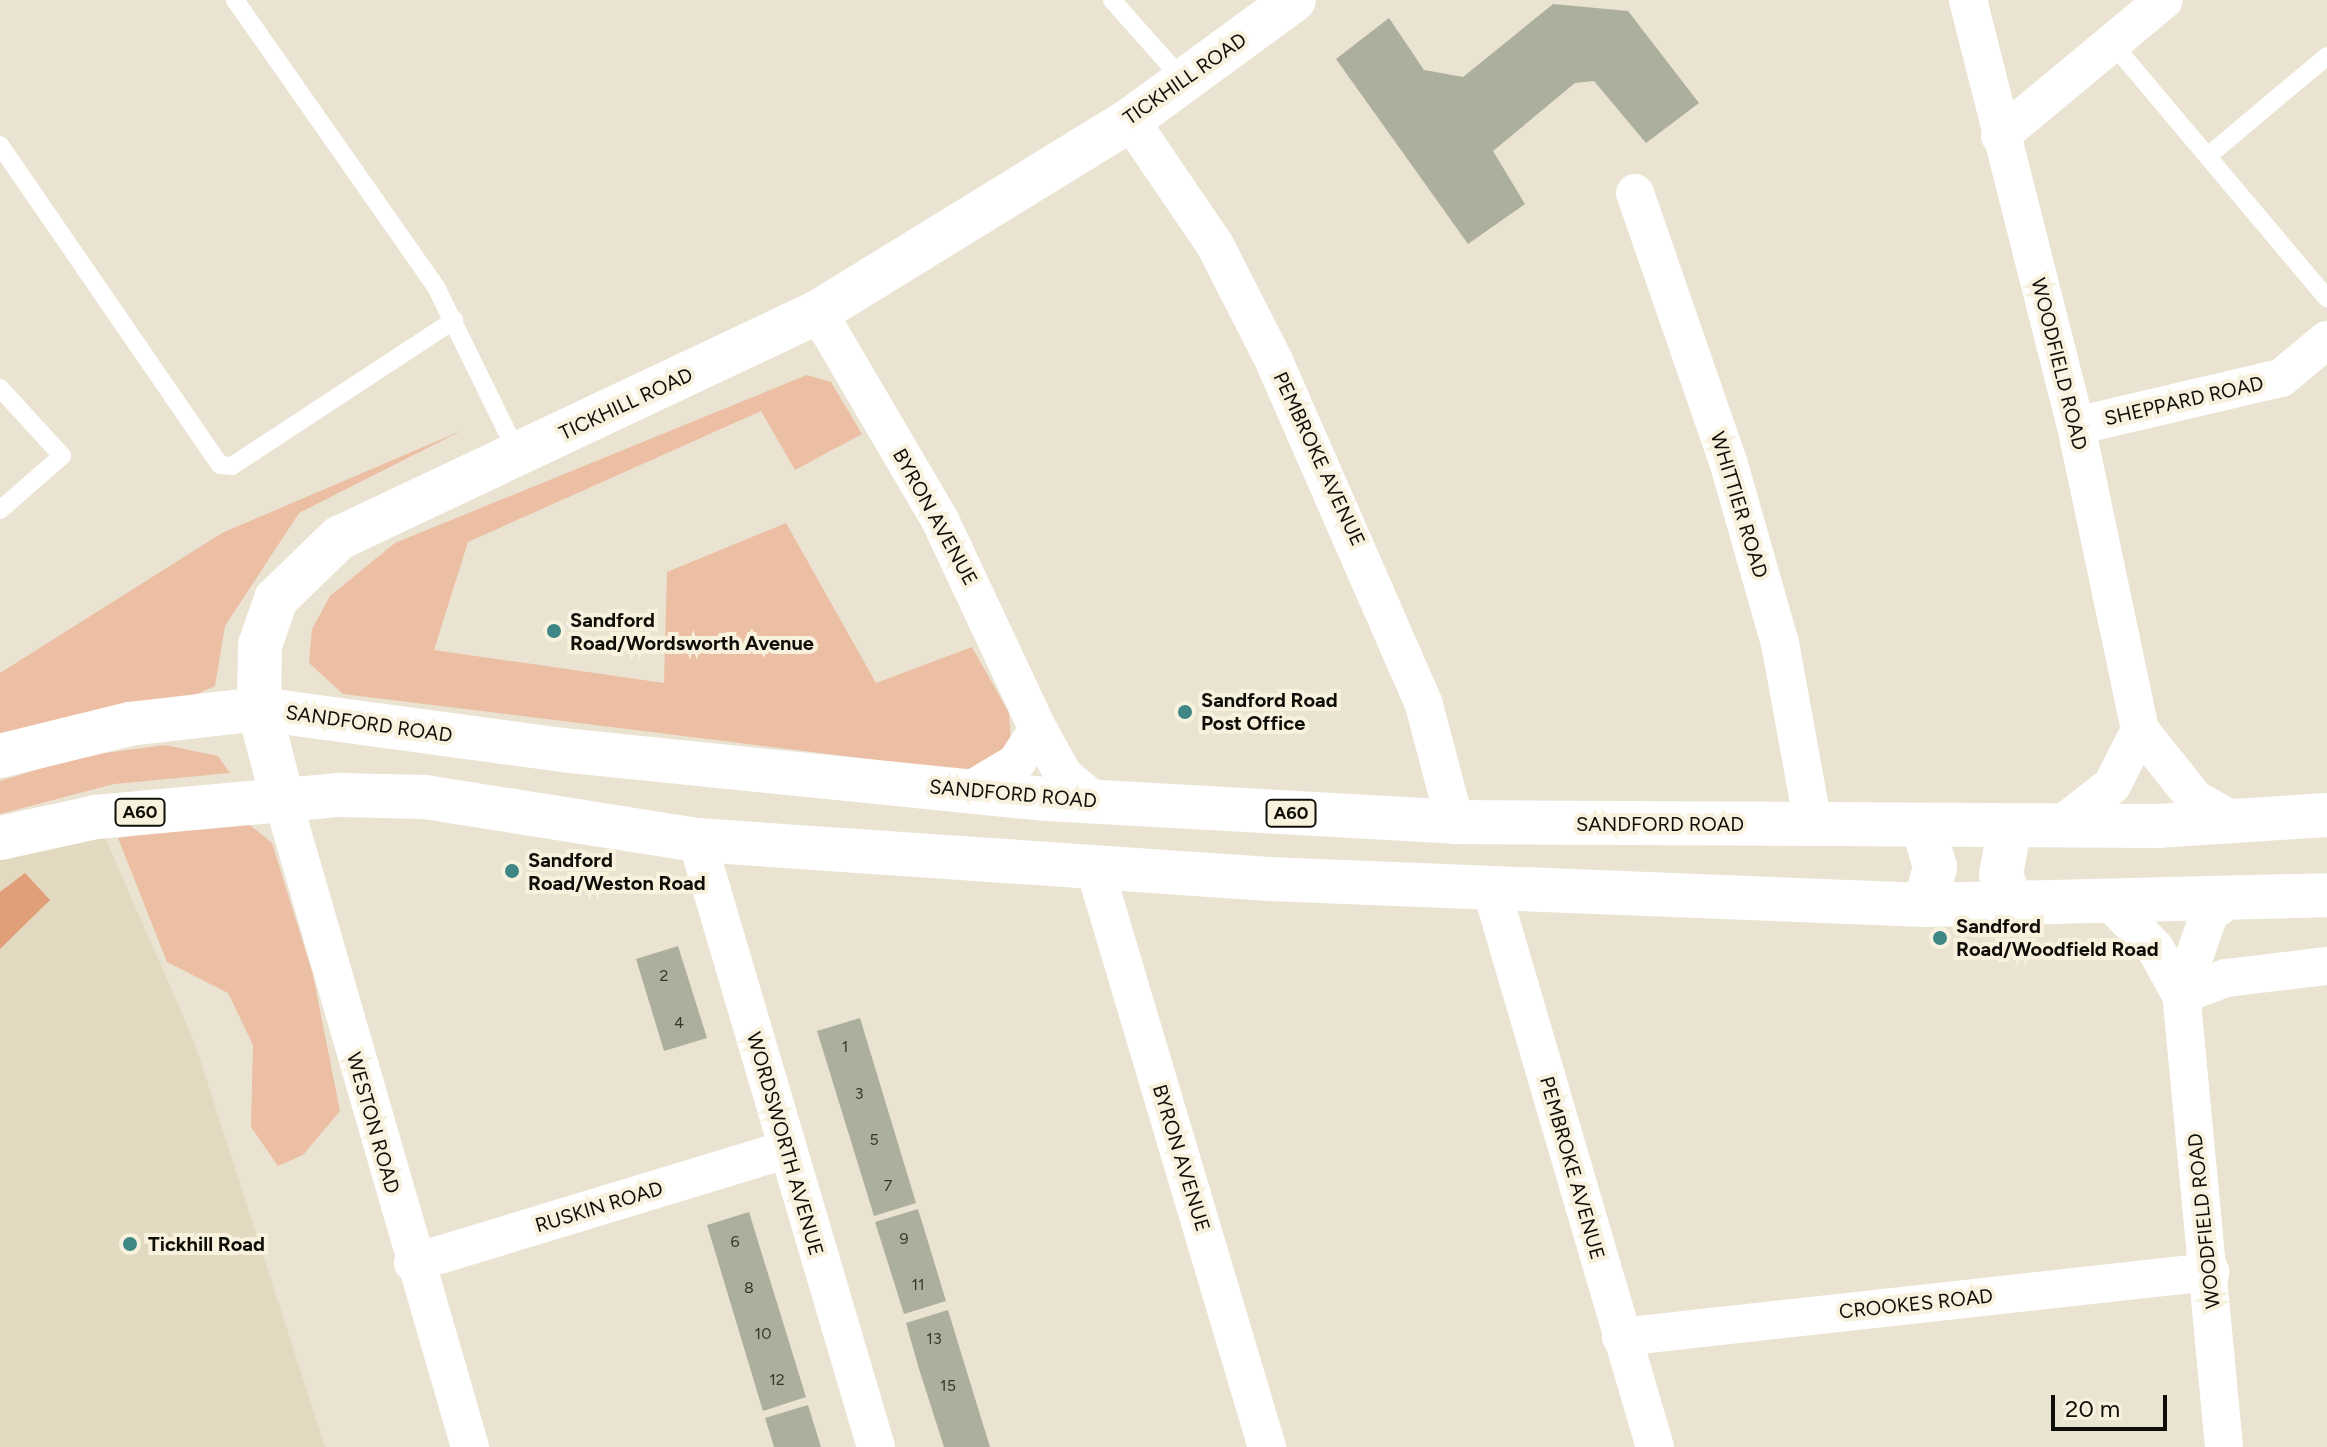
<!DOCTYPE html>
<html>
<head>
<meta charset="utf-8">
<style>
  body { margin:0 }
  #map { position:relative; width:2327px; height:1447px; overflow:hidden; background:#eae3d1; font-family:Figtree,sans-serif }
  div>[style] { position:absolute }
  .built>* { inset:0; background:#e2d9c0 }
  .green>* { inset:0; background:#ecbea4 }
  .forest>* { inset:0; background:#e09e79 }
  .building>* { inset:0; background:#adaf9d }
  .lane>* { height:18px; margin:-9px; padding:0 9px; transform-origin:9px; border-radius:9px; background:#fff }
  .street>* { height:38px; margin:-19px; padding:0 19px; transform-origin:19px; border-radius:19px; background:#fff }
  .secondary>* { height:44px; margin:-22px; padding:0 22px; transform-origin:22px; border-radius:22px; background:#fff }
  .primary>* { height:44px; margin:-22px; padding:0 22px; transform-origin:22px; border-radius:22px; background:#fff }
  .dots>* { width:22px; height:22px; translate:-50% -50%; box-sizing:border-box; border:4px solid #f7f1de; border-radius:50% }
  span { translate:-50% -50%; white-space:nowrap; text-align:center; line-height:1.15; -webkit-text-stroke:8px #f7f1de; paint-order:stroke }
  .number-label { font-size:16px; color:#37362d }
  .number-label span { -webkit-text-stroke-width:0 }
  .shield-label span { padding:2px 6px; background:#f7f1de; border:2px solid; border-radius:6px; -webkit-text-stroke-width:0 }
  .shield-label { font-size:18px; color:#100e08; font-weight:700 }
  .street-label { font-size:20px; color:#100e08 }
  .poi-label { font-size:20px; color:#100e08; font-weight:700 }
  .left { translate:0 -50%; text-align:left }
  .scale { position:absolute; left:2051px; top:1395px; width:116px; height:36px; box-sizing:border-box; border:4px solid #100e08; border-top:0; padding-left:10px; font-size:24px; line-height:28px; white-space:nowrap; color:#100e08; -webkit-text-stroke:6px #f7f1de; paint-order:stroke }
</style>
</head>
<body>
<div id="map">
  <div class="built">
    <i style="clip-path:polygon(96px 817px,194px 1041px,325px 1447px,0 1447px,0 851px)"></i>
  </div>
  <div class="green">
    <i style="clip-path:polygon(807px 375px,831px 382px,862px 434px,795px 470px,761px 411px,468px 542px,434px 650px,664px 683px,667px 572px,786px 523px,876px 683px,972px 647px,1009px 713px,1011px 745px,975px 772px,343px 694px,309px 663px,312px 629px,330px 596px,395px 543px)"></i>
    <i style="clip-path:polygon(463px 430px,299px 513px,225px 626px,215px 686px,188px 698px,0 735px,0 673px,222px 533px)"></i>
    <i style="clip-path:polygon(165px 745px,218px 756px,230px 773px,114px 784px,0 814px,0 781px,82px 756px)"></i>
    <i style="clip-path:polygon(245px 821px,272px 843px,313px 975px,340px 1111px,303px 1155px,278px 1166px,251px 1127px,253px 1045px,228px 993px,167px 962px,118px 838px)"></i>
  </div>
  <div class="forest">
    <i style="clip-path:polygon(25px 873px,50px 900px,0 949px,0 892px)"></i>
  </div>
  <div class="building">
    <i style="clip-path:polygon(1553px 4px,1628px 11px,1699px 103px,1646px 143px,1594px 81px,1575px 83px,1493px 151px,1525px 204px,1468px 244px,1336px 59px,1389px 18px,1424px 70px,1463px 77px)"></i>
    <i style="clip-path:polygon(678px 946px,707px 1038px,664px 1051px,636px 959px)"></i>
    <i style="clip-path:polygon(860px 1018px,916px 1203px,874px 1216px,817px 1031px)"></i>
    <i style="clip-path:polygon(918px 1209px,946px 1301px,904px 1314px,875px 1222px)"></i>
    <i style="clip-path:polygon(749px 1212px,806px 1397px,763px 1411px,707px 1225px)"></i>
    <i style="clip-path:polygon(948px 1310px,962px 1356px,990px 1447px,944px 1447px,919px 1369px,906px 1323px)"></i>
    <i style="clip-path:polygon(808px 1405px,821px 1447px,774px 1447px,765px 1418px)"></i>
  </div>
  <div class="lane">
    <i style="left:235px;top:0;width:353px;rotate:55deg"></i>
    <i style="left:437px;top:289px;width:184px;rotate:63.9deg"></i>
    <i style="left:1112px;top:0;width:108px;rotate:48.4deg"></i>
    <i style="left:2112px;top:43px;width:334px;rotate:49.9deg"></i>
    <i style="left:0;top:145px;width:388px;rotate:55.5deg"></i>
    <i style="left:220px;top:465px;width:12px;rotate:5deg"></i>
    <i style="left:232px;top:466px;width:266px;rotate:-33.3deg"></i>
    <i style="left:2208px;top:156px;width:155px;rotate:-40deg"></i>
    <i style="left:0;top:388px;width:92px;rotate:47.6deg"></i>
    <i style="left:62px;top:456px;width:82px;rotate:138.9deg"></i>
  </div>
  <div class="street">
    <i style="left:1968px;top:0;width:439px;rotate:75.8deg"></i>
    <i style="left:2076px;top:426px;width:311px;rotate:78.1deg"></i>
    <i style="left:1130px;top:120px;width:151px;rotate:55.8deg"></i>
    <i style="left:1215px;top:245px;width:130px;rotate:63deg"></i>
    <i style="left:1274px;top:361px;width:375px;rotate:66.4deg"></i>
    <i style="left:1424px;top:705px;width:121px;rotate:75.2deg"></i>
    <i style="left:2000px;top:136px;width:213px;rotate:-39.7deg"></i>
    <i style="left:1635px;top:193px;width:284px;rotate:70.9deg"></i>
    <i style="left:1728px;top:461px;width:189px;rotate:74.1deg"></i>
    <i style="left:1780px;top:643px;width:185px;rotate:79.7deg"></i>
    <i style="left:818px;top:312px;width:241px;rotate:59.6deg"></i>
    <i style="left:940px;top:520px;width:231px;rotate:64.9deg"></i>
    <i style="left:2076px;top:426px;width:211px;rotate:-13.2deg"></i>
    <i style="left:2281px;top:378px;width:60px;rotate:-39.6deg"></i>
    <i style="left:969px;top:791px;width:55px;rotate:-30.8deg"></i>
    <i style="left:1016px;top:763px;width:40px;rotate:-57.1deg"></i>
    <i style="left:1038px;top:729px;width:54px;rotate:61deg"></i>
    <i style="left:1064px;top:776px;width:41px;rotate:39.1deg"></i>
    <i style="left:282px;top:797px;width:677px;rotate:73.87deg"></i>
    <i style="left:2061px;top:825px;width:65px;rotate:-38.1deg"></i>
    <i style="left:2112px;top:785px;width:62px;rotate:-63deg"></i>
    <i style="left:2140px;top:730px;width:88px;rotate:51.4deg"></i>
    <i style="left:2195px;top:799px;width:49px;rotate:29.2deg"></i>
    <i style="left:697px;top:840px;width:633px;rotate:73.57deg"></i>
    <i style="left:1095px;top:869px;width:603px;rotate:73.43deg"></i>
    <i style="left:1491px;top:888px;width:583px;rotate:73.65deg"></i>
    <i style="left:2110px;top:902px;width:64px;rotate:45.6deg"></i>
    <i style="left:2155px;top:948px;width:54px;rotate:61deg"></i>
    <i style="left:2181px;top:995px;width:86px;rotate:-70.9deg"></i>
    <i style="left:2209px;top:914px;width:26px;rotate:-37deg"></i>
    <i style="left:413px;top:1263px;width:390px;rotate:-16.9deg"></i>
    <i style="left:1621px;top:1337px;width:593px;rotate:-6.3deg"></i>
    <i style="left:2224px;top:1447px;width:454px;rotate:-95.4deg"></i>
    <i style="left:2181px;top:995px;width:48px;rotate:-20.7deg"></i>
    <i style="left:2226px;top:978px;width:102px;rotate:-6.8deg"></i>
  </div>
  <div class="secondary">
    <i style="left:259px;top:709px;width:64px;rotate:-89.1deg"></i>
    <i style="left:260px;top:645px;width:49px;rotate:-70.8deg"></i>
    <i style="left:276px;top:599px;width:88px;rotate:-44.1deg"></i>
    <i style="left:339px;top:538px;width:530px;rotate:-25.26deg"></i>
    <i style="left:818px;top:312px;width:366px;rotate:-31.6deg"></i>
    <i style="left:1130px;top:120px;width:203px;rotate:-36.2deg"></i>
  </div>
  <div class="primary">
    <i style="left:259px;top:709px;width:91px;rotate:75.4deg"></i>
    <i style="left:0;top:756px;width:133px;rotate:-13.9deg"></i>
    <i style="left:129px;top:724px;width:131px;rotate:-6.6deg"></i>
    <i style="left:259px;top:709px;width:306px;rotate:7.7deg"></i>
    <i style="left:562px;top:750px;width:487px;rotate:5.8deg"></i>
    <i style="left:1047px;top:799px;width:409px;rotate:3.2deg"></i>
    <i style="left:1455px;top:822px;width:702px;rotate:0.33deg"></i>
    <i style="left:2157px;top:826px;width:170px;rotate:-3.7deg"></i>
    <i style="left:1923px;top:825px;width:44px;rotate:74.1deg"></i>
    <i style="left:1935px;top:867px;width:39px;rotate:105deg"></i>
    <i style="left:2010px;top:826px;width:49px;rotate:100.6deg"></i>
    <i style="left:2001px;top:874px;width:31px;rotate:71deg"></i>
    <i style="left:0;top:838px;width:98px;rotate:-12.3deg"></i>
    <i style="left:96px;top:817px;width:245px;rotate:-5.2deg"></i>
    <i style="left:340px;top:795px;width:85px;rotate:1.3deg"></i>
    <i style="left:425px;top:797px;width:275px;rotate:9deg"></i>
    <i style="left:697px;top:840px;width:573px;rotate:3.9deg"></i>
    <i style="left:1269px;top:879px;width:657px;rotate:2.27deg"></i>
    <i style="left:1925px;top:905px;width:402px;rotate:-1.4deg"></i>
  </div>
  <div class="dots">
    <i style="left:554px;top:631px;background:#3f8785"></i>
    <i style="left:1185px;top:712px;background:#3f8785"></i>
    <i style="left:512px;top:871px;background:#3f8785"></i>
    <i style="left:1940px;top:938px;background:#3f8785"></i>
    <i style="left:130px;top:1244px;background:#3f8785"></i>
  </div>
  <div class="number-label">
    <span style="left:664px;top:976px">2</span>
    <span style="left:679px;top:1023px">4</span>
    <span style="left:845px;top:1047px">1</span>
    <span style="left:859px;top:1094px">3</span>
    <span style="left:874px;top:1140px">5</span>
    <span style="left:888px;top:1186px">7</span>
    <span style="left:904px;top:1239px">9</span>
    <span style="left:735px;top:1242px">6</span>
    <span style="left:918px;top:1285px">11</span>
    <span style="left:749px;top:1288px">8</span>
    <span style="left:763px;top:1334px">10</span>
    <span style="left:934px;top:1339px">13</span>
    <span style="left:777px;top:1380px">12</span>
    <span style="left:948px;top:1386px">15</span>
  </div>
  <div class="shield-label">
    <span style="left:140px;top:812px">A60</span>
    <span style="left:1291px;top:813px">A60</span>
  </div>
  <div class="street-label">
    <span style="left:1185px;top:79px;rotate:-35deg">TICKHILL ROAD</span>
    <span style="left:2059px;top:364px;rotate:76deg">WOODFIELD ROAD</span>
    <span style="left:2184px;top:401px;rotate:-13deg">SHEPPARD ROAD</span>
    <span style="left:626px;top:404px;rotate:-25deg">TICKHILL ROAD</span>
    <span style="left:1319px;top:459px;rotate:65deg">PEMBROKE AVENUE</span>
    <span style="left:1739px;top:505px;rotate:73deg">WHITTIER ROAD</span>
    <span style="left:935px;top:517px;rotate:61deg">BYRON AVENUE</span>
    <span style="left:369px;top:724px;rotate:8deg">SANDFORD ROAD</span>
    <span style="left:1013px;top:794px;rotate:5deg">SANDFORD ROAD</span>
    <span style="left:1660px;top:824px">SANDFORD ROAD</span>
    <span style="left:373px;top:1123px;rotate:74deg">WESTON ROAD</span>
    <span style="left:785px;top:1144px;rotate:74deg">WORDSWORTH AVENUE</span>
    <span style="left:1181px;top:1158px;rotate:73deg">BYRON AVENUE</span>
    <span style="left:1572px;top:1168px;rotate:74deg">PEMBROKE AVENUE</span>
    <span style="left:599px;top:1207px;rotate:-17deg">RUSKIN ROAD</span>
    <span style="left:2204px;top:1221px;rotate:-96deg">WOODFIELD ROAD</span>
    <span style="left:1916px;top:1304px;rotate:-6deg">CROOKES ROAD</span>
  </div>
  <div class="poi-label">
    <span class="left" style="left:570px;top:632px">Sandford<br>Road/Wordsworth Avenue</span>
    <span class="left" style="left:1201px;top:712px">Sandford Road<br>Post Office</span>
    <span class="left" style="left:528px;top:872px">Sandford<br>Road/Weston Road</span>
    <span class="left" style="left:1956px;top:938px">Sandford<br>Road/Woodfield Road</span>
    <span class="left" style="left:148px;top:1244px">Tickhill Road</span>
  </div>
  <div class="scale">20 m</div>
</div>
</body>
</html>
